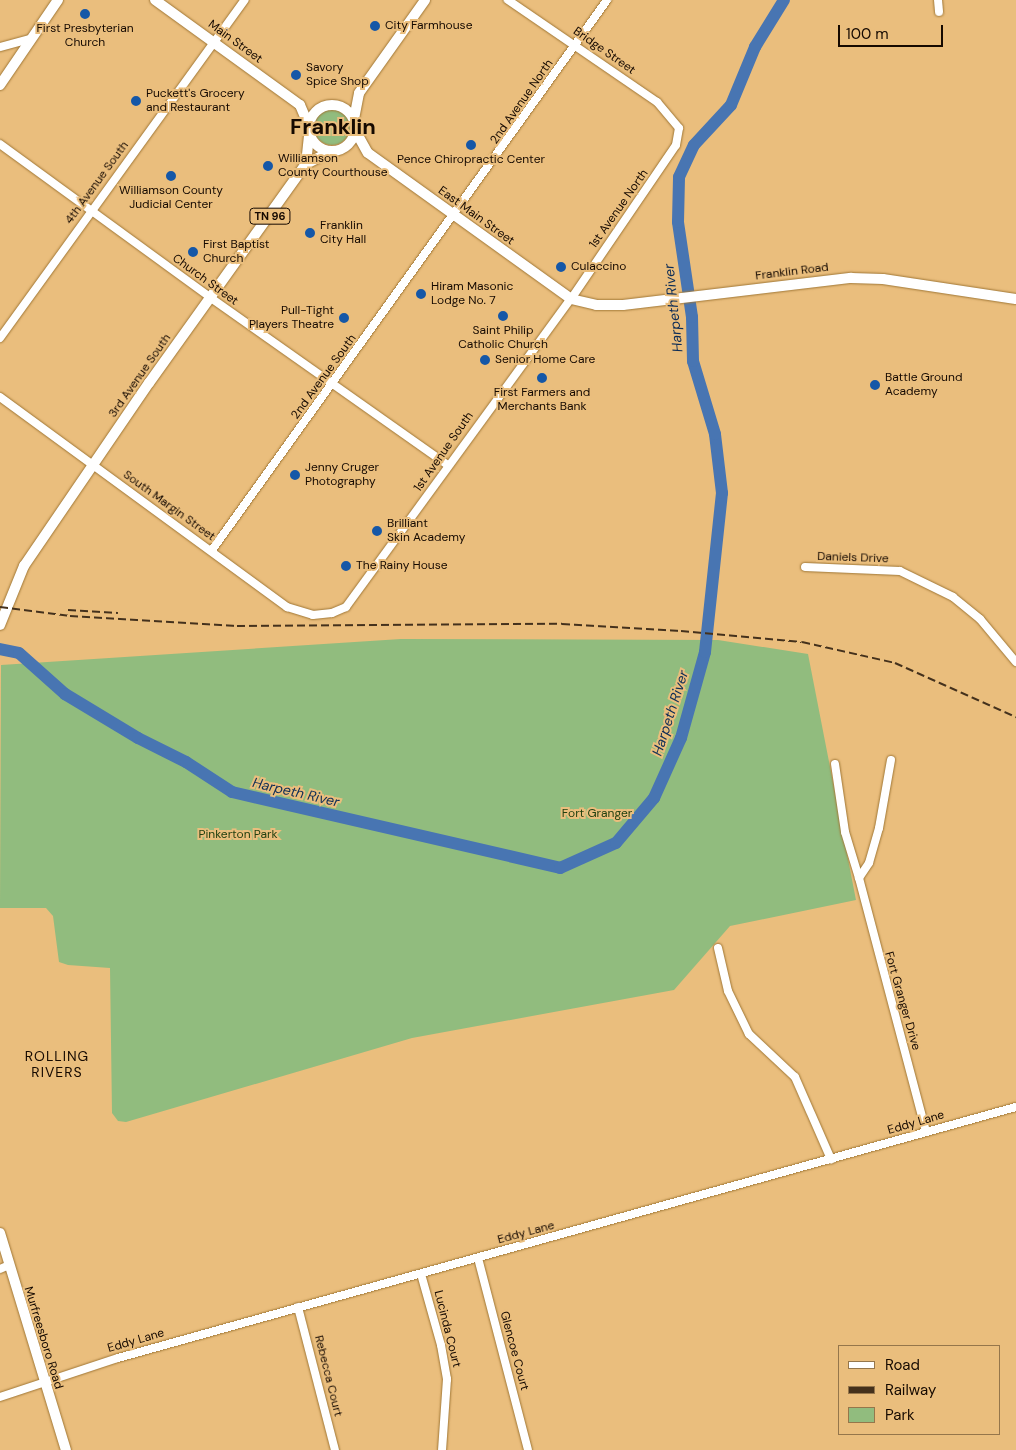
<!DOCTYPE html>
<html>
<head>
<meta charset="utf-8">
<style>
  body { margin:0 }
  #map { position:relative; width:1016px; height:1450px; overflow:hidden; background:#eabe7d; font-family:"DM Sans",sans-serif }
  div>[style] { position:absolute }
  .green>* { inset:0; background:#91bc7e }
  .round { border-radius:50% }
  .river>* { height:12px; margin:-6px; padding:0 6px; transform-origin:6px; border-radius:6px; background:#4875b2 }
  .roads { filter:drop-shadow(0 0 1px #a07736) drop-shadow(0 0 1px #a07736) }
  .minor>* { height:8px; margin:-4px; padding:0 4px; transform-origin:4px; border-radius:4px; background:#fff }
  .major>* { height:10px; margin:-5px; padding:0 5px; transform-origin:5px; border-radius:5px; background:#fff }
  .major>.ring { margin:-5px; padding:0; box-sizing:content-box; background:none; border:10px solid #fff; border-radius:50% }
  .rail>* { height:2px; margin-top:-1px; transform-origin:0; background:repeating-linear-gradient(90deg,#44311c 0 8px,transparent 0 12px) }
  .dots>* { width:14px; height:14px; translate:-50% -50%; box-sizing:border-box; border:2px solid #eabe7d; border-radius:50% }
  span { translate:-50% -50%; white-space:nowrap; text-align:center; line-height:1.15; -webkit-text-stroke:4px #eabe7d; paint-order:stroke }
  .shield-label span { padding:1px 4px; background:#eabe7d; border:1px solid; border-radius:4px; -webkit-text-stroke-width:0 }
  .shield-label { font-size:11px; color:#150900; font-weight:700 }
  .poi-label { font-size:12px; color:#150900 }
  .left { translate:0 -50%; text-align:left }
  .right { translate:-100% -50%; text-align:right }
  .street-label { font-size:12px; color:#150900 }
  .park-label { font-size:12px; color:#224111 }
  .water-label { font-size:14px; color:#0e2d56; font-style:italic }
  .neighbourhood-label { font-size:14px; color:#150900; letter-spacing:1px }
  .town-label { font-size:22px; color:#150900; font-weight:700 }
  .legend { position:absolute; left:838px; top:1345px; width:162px; height:90px; box-sizing:border-box; background:#eabe7d; border:1px solid #95764b; margin:0; padding:6px 9px; list-style:none; font-size:15px; color:#150900 }
  .legend li { display:flex; align-items:center; gap:10px; height:25px }
  .legend b { width:25px; border:1px solid #95764b }
  .scale { position:absolute; left:838px; top:25px; width:105px; height:22px; box-sizing:border-box; border:2px solid #150900; border-top:0; padding-left:6px; font-size:15px; line-height:18px; white-space:nowrap; color:#150900; -webkit-text-stroke:4px #eabe7d; paint-order:stroke }
</style>
</head>
<body>
<div id="map">
  <div class="green">
    <i class="round" style="left:314px;top:109px;width:36px;height:36px"></i>
    <i style="clip-path:polygon(401px 639px,718px 640px,808px 654px,856px 900px,730px 926px,674px 990px,412px 1038px,126px 1122px,118px 1121px,112px 1113px,110px 968px,68px 965px,59px 962px,53px 916px,46px 908px,0 908px,1px 665px)"></i>
  </div>
  <div class="river">
    <i style="left:0;top:649px;width:19px;rotate:12deg"></i>
    <i style="left:19px;top:653px;width:62px;rotate:41.7deg"></i>
    <i style="left:65px;top:694px;width:85px;rotate:31.1deg"></i>
    <i style="left:138px;top:738px;width:54px;rotate:26.6deg"></i>
    <i style="left:186px;top:762px;width:55px;rotate:33.1deg"></i>
    <i style="left:232px;top:792px;width:337px;rotate:13deg"></i>
    <i style="left:560px;top:868px;width:61px;rotate:-24.1deg"></i>
    <i style="left:616px;top:843px;width:59px;rotate:-49.8deg"></i>
    <i style="left:654px;top:798px;width:66px;rotate:-65.8deg"></i>
    <i style="left:681px;top:738px;width:89px;rotate:-74.4deg"></i>
    <i style="left:705px;top:652px;width:160px;rotate:-83.9deg"></i>
    <i style="left:722px;top:493px;width:59px;rotate:-96.8deg"></i>
    <i style="left:715px;top:434px;width:76px;rotate:-106.8deg"></i>
    <i style="left:693px;top:361px;width:44px;rotate:-91.3deg"></i>
    <i style="left:692px;top:317px;width:96px;rotate:-98.4deg"></i>
    <i style="left:678px;top:222px;width:45px;rotate:-88.7deg"></i>
    <i style="left:679px;top:177px;width:35px;rotate:-65deg"></i>
    <i style="left:694px;top:145px;width:54px;rotate:-47.2deg"></i>
    <i style="left:731px;top:105px;width:63px;rotate:-67.5deg"></i>
    <i style="left:755px;top:47px;width:55px;rotate:-58.3deg"></i>
  </div>
  <div class="roads">
    <div class="minor">
      <i style="left:938px;top:0;width:12px;rotate:85deg"></i>
      <i style="left:0;top:47px;width:31px;rotate:-15deg"></i>
      <i style="left:0;top:144px;width:261px;rotate:36.1deg"></i>
      <i style="left:211px;top:298px;width:290px;rotate:35.2deg"></i>
      <i style="left:0;top:338px;width:417px;rotate:-54.1deg"></i>
      <i style="left:0;top:397px;width:356px;rotate:36.2deg"></i>
      <i style="left:287px;top:607px;width:27px;rotate:17deg"></i>
      <i style="left:313px;top:615px;width:19px;rotate:-6deg"></i>
      <i style="left:332px;top:613px;width:15px;rotate:-23deg"></i>
      <i style="left:346px;top:607px;width:381px;rotate:-53.9deg"></i>
      <i style="left:571px;top:299px;width:186px;rotate:-55.7deg"></i>
      <i style="left:676px;top:145px;width:17px;rotate:-80deg"></i>
      <i style="left:679px;top:128px;width:34px;rotate:-130deg"></i>
      <i style="left:657px;top:102px;width:181px;rotate:-145.6deg"></i>
      <i style="left:212px;top:550px;width:677px;rotate:-54.31deg"></i>
      <i style="left:805px;top:567px;width:95px;rotate:2.4deg"></i>
      <i style="left:900px;top:571px;width:59px;rotate:26.1deg"></i>
      <i style="left:953px;top:597px;width:35px;rotate:39deg"></i>
      <i style="left:980px;top:619px;width:56px;rotate:50.1deg"></i>
      <i style="left:891px;top:760px;width:69px;rotate:100deg"></i>
      <i style="left:879px;top:828px;width:36px;rotate:106deg"></i>
      <i style="left:869px;top:863px;width:18px;rotate:124deg"></i>
      <i style="left:859px;top:878px;width:262px;rotate:75.2deg"></i>
      <i style="left:835px;top:764px;width:69px;rotate:81.6deg"></i>
      <i style="left:845px;top:832px;width:48px;rotate:73.1deg"></i>
      <i style="left:718px;top:948px;width:44px;rotate:76.9deg"></i>
      <i style="left:728px;top:991px;width:48px;rotate:64deg"></i>
      <i style="left:749px;top:1034px;width:63px;rotate:43.1deg"></i>
      <i style="left:795px;top:1077px;width:90px;rotate:66.3deg"></i>
      <i style="left:478px;top:1258px;width:198px;rotate:75.4deg"></i>
      <i style="left:0;top:1269px;width:10px;rotate:-24deg"></i>
      <i style="left:421px;top:1274px;width:74px;rotate:74.3deg"></i>
      <i style="left:441px;top:1345px;width:35px;rotate:80deg"></i>
      <i style="left:447px;top:1379px;width:71px;rotate:94deg"></i>
      <i style="left:298px;top:1307px;width:148px;rotate:75.5deg"></i>
      <i style="left:0;top:1397px;width:124px;rotate:-18.3deg"></i>
      <i style="left:118px;top:1358px;width:932px;rotate:-15.62deg"></i>
    </div>
    <div class="major">
      <i style="left:155px;top:0;width:179px;rotate:35.9deg"></i>
      <i style="left:300px;top:105px;width:23px;rotate:67deg"></i>
      <i style="left:0;top:85px;width:103px;rotate:-55.7deg"></i>
      <i class="ring" style="left:309px;top:105px;width:36px;height:36px"></i>
      <i style="left:354px;top:119px;width:26px;rotate:-79deg"></i>
      <i style="left:359px;top:93px;width:114px;rotate:-54.6deg"></i>
      <i style="left:355px;top:130px;width:26px;rotate:61deg"></i>
      <i style="left:368px;top:153px;width:250px;rotate:35.7deg"></i>
      <i style="left:571px;top:299px;width:26px;rotate:13deg"></i>
      <i style="left:596px;top:305px;width:27px"></i>
      <i style="left:623px;top:305px;width:230px;rotate:-6.8deg"></i>
      <i style="left:851px;top:278px;width:32px;rotate:2deg"></i>
      <i style="left:883px;top:279px;width:134px;rotate:8.6deg"></i>
      <i style="left:306px;top:164px;width:30px;rotate:-84deg"></i>
      <i style="left:0;top:625px;width:64px;rotate:-67.9deg"></i>
      <i style="left:24px;top:566px;width:222px;rotate:-55.7deg"></i>
      <i style="left:149px;top:383px;width:269px;rotate:-54.4deg"></i>
      <i style="left:306px;top:164px;width:28px;rotate:-27deg"></i>
      <i style="left:0;top:1233px;width:227px;rotate:73.1deg"></i>
    </div>
  </div>
  <div class="rail">
    <i style="left:0;top:607px;width:71px;rotate:7.3deg"></i>
    <i style="left:70px;top:616px;width:167px;rotate:3.4deg"></i>
    <i style="left:237px;top:626px;width:325px;rotate:-0.4deg"></i>
    <i style="left:562px;top:624px;width:119px;rotate:3.4deg"></i>
    <i style="left:681px;top:631px;width:121px;rotate:5.2deg"></i>
    <i style="left:802px;top:642px;width:95px;rotate:12.7deg"></i>
    <i style="left:895px;top:663px;width:133px;rotate:24.1deg"></i>
    <i style="left:68px;top:610px;width:50px;rotate:3.4deg"></i>
  </div>
  <div class="dots">
    <i style="left:85px;top:14px;background:#1557a7"></i>
    <i style="left:375px;top:26px;background:#1557a7"></i>
    <i style="left:296px;top:75px;background:#1557a7"></i>
    <i style="left:136px;top:101px;background:#1557a7"></i>
    <i style="left:471px;top:145px;background:#1557a7"></i>
    <i style="left:268px;top:166px;background:#1557a7"></i>
    <i style="left:171px;top:176px;background:#1557a7"></i>
    <i style="left:310px;top:233px;background:#1557a7"></i>
    <i style="left:193px;top:252px;background:#1557a7"></i>
    <i style="left:561px;top:267px;background:#1557a7"></i>
    <i style="left:421px;top:294px;background:#1557a7"></i>
    <i style="left:503px;top:316px;background:#1557a7"></i>
    <i style="left:344px;top:318px;background:#1557a7"></i>
    <i style="left:485px;top:360px;background:#1557a7"></i>
    <i style="left:542px;top:378px;background:#1557a7"></i>
    <i style="left:875px;top:385px;background:#1557a7"></i>
    <i style="left:295px;top:475px;background:#1557a7"></i>
    <i style="left:377px;top:531px;background:#1557a7"></i>
    <i style="left:346px;top:566px;background:#1557a7"></i>
  </div>
  <div class="shield-label">
    <span style="left:270px;top:216px">TN 96</span>
  </div>
  <div class="poi-label">
    <span class="left" style="left:385px;top:26px">City Farmhouse</span>
    <span style="left:85px;top:36px">First Presbyterian<br>Church</span>
    <span class="left" style="left:306px;top:75px">Savory<br>Spice Shop</span>
    <span class="left" style="left:146px;top:101px">Puckett's Grocery<br>and Restaurant</span>
    <span class="left" style="left:278px;top:166px">Williamson<br>County Courthouse</span>
    <span style="left:471px;top:160px">Pence Chiropractic Center</span>
    <span style="left:171px;top:198px">Williamson County<br>Judicial Center</span>
    <span class="left" style="left:320px;top:233px">Franklin<br>City Hall</span>
    <span class="left" style="left:203px;top:252px">First Baptist<br>Church</span>
    <span class="left" style="left:571px;top:267px">Culaccino</span>
    <span class="left" style="left:431px;top:294px">Hiram Masonic<br>Lodge No. 7</span>
    <span class="right" style="left:334px;top:318px">Pull-Tight<br>Players Theatre</span>
    <span style="left:503px;top:338px">Saint Philip<br>Catholic Church</span>
    <span class="left" style="left:495px;top:360px">Senior Home Care</span>
    <span class="left" style="left:885px;top:385px">Battle Ground<br>Academy</span>
    <span style="left:542px;top:400px">First Farmers and<br>Merchants Bank</span>
    <span class="left" style="left:305px;top:475px">Jenny Cruger<br>Photography</span>
    <span class="left" style="left:387px;top:531px">Brilliant<br>Skin Academy</span>
    <span class="left" style="left:356px;top:566px">The Rainy House</span>
  </div>
  <div class="street-label">
    <span style="left:235px;top:42px;rotate:36deg">Main Street</span>
    <span style="left:604px;top:51px;rotate:35deg">Bridge Street</span>
    <span style="left:522px;top:102px;rotate:-55deg">2nd Avenue North</span>
    <span style="left:97px;top:183px;rotate:-54deg">4th Avenue South</span>
    <span style="left:619px;top:209px;rotate:-55deg">1st Avenue North</span>
    <span style="left:476px;top:216px;rotate:36deg">East Main Street</span>
    <span style="left:792px;top:272px;rotate:-7deg">Franklin Road</span>
    <span style="left:205px;top:280px;rotate:36deg">Church Street</span>
    <span style="left:140px;top:376px;rotate:-55deg">3rd Avenue South</span>
    <span style="left:324px;top:377px;rotate:-54deg">2nd Avenue South</span>
    <span style="left:444px;top:452px;rotate:-55deg">1st Avenue South</span>
    <span style="left:169px;top:506px;rotate:36deg">South Margin Street</span>
    <span style="left:853px;top:558px;rotate:2deg">Daniels Drive</span>
    <span style="left:902px;top:1001px;rotate:74deg">Fort Granger Drive</span>
    <span style="left:916px;top:1123px;rotate:-16deg">Eddy Lane</span>
    <span style="left:526px;top:1233px;rotate:-15deg">Eddy Lane</span>
    <span style="left:447px;top:1329px;rotate:76deg">Lucinda Court</span>
    <span style="left:43px;top:1338px;rotate:73deg">Murfreesboro Road</span>
    <span style="left:136px;top:1341px;rotate:-16deg">Eddy Lane</span>
    <span style="left:514px;top:1351px;rotate:75deg">Glencoe Court</span>
    <span style="left:328px;top:1376px;rotate:76deg">Rebecca Court</span>
  </div>
  <div class="park-label">
    <span style="left:597px;top:814px">Fort Granger</span>
    <span style="left:238px;top:835px">Pinkerton Park</span>
  </div>
  <div class="water-label">
    <span style="left:673px;top:308px;rotate:-96deg">Harpeth River</span>
    <span style="left:670px;top:713px;rotate:-72deg">Harpeth River</span>
    <span style="left:296px;top:792px;rotate:13deg">Harpeth River</span>
  </div>
  <div class="neighbourhood-label">
    <span style="left:57px;top:1064px">ROLLING<br>RIVERS</span>
  </div>
  <div class="town-label">
    <span style="left:333px;top:127px">Franklin</span>
  </div>
  <ul class="legend">
  <li><b style="height:6px;background:#fff"></b>Road</li>
  <li><b style="height:6px;background:#44311c"></b>Railway</li>
  <li><b style="height:14px;background:#91bc7e"></b>Park</li>
  </ul>
  <div class="scale">100 m</div>
</div>
</body>
</html>
